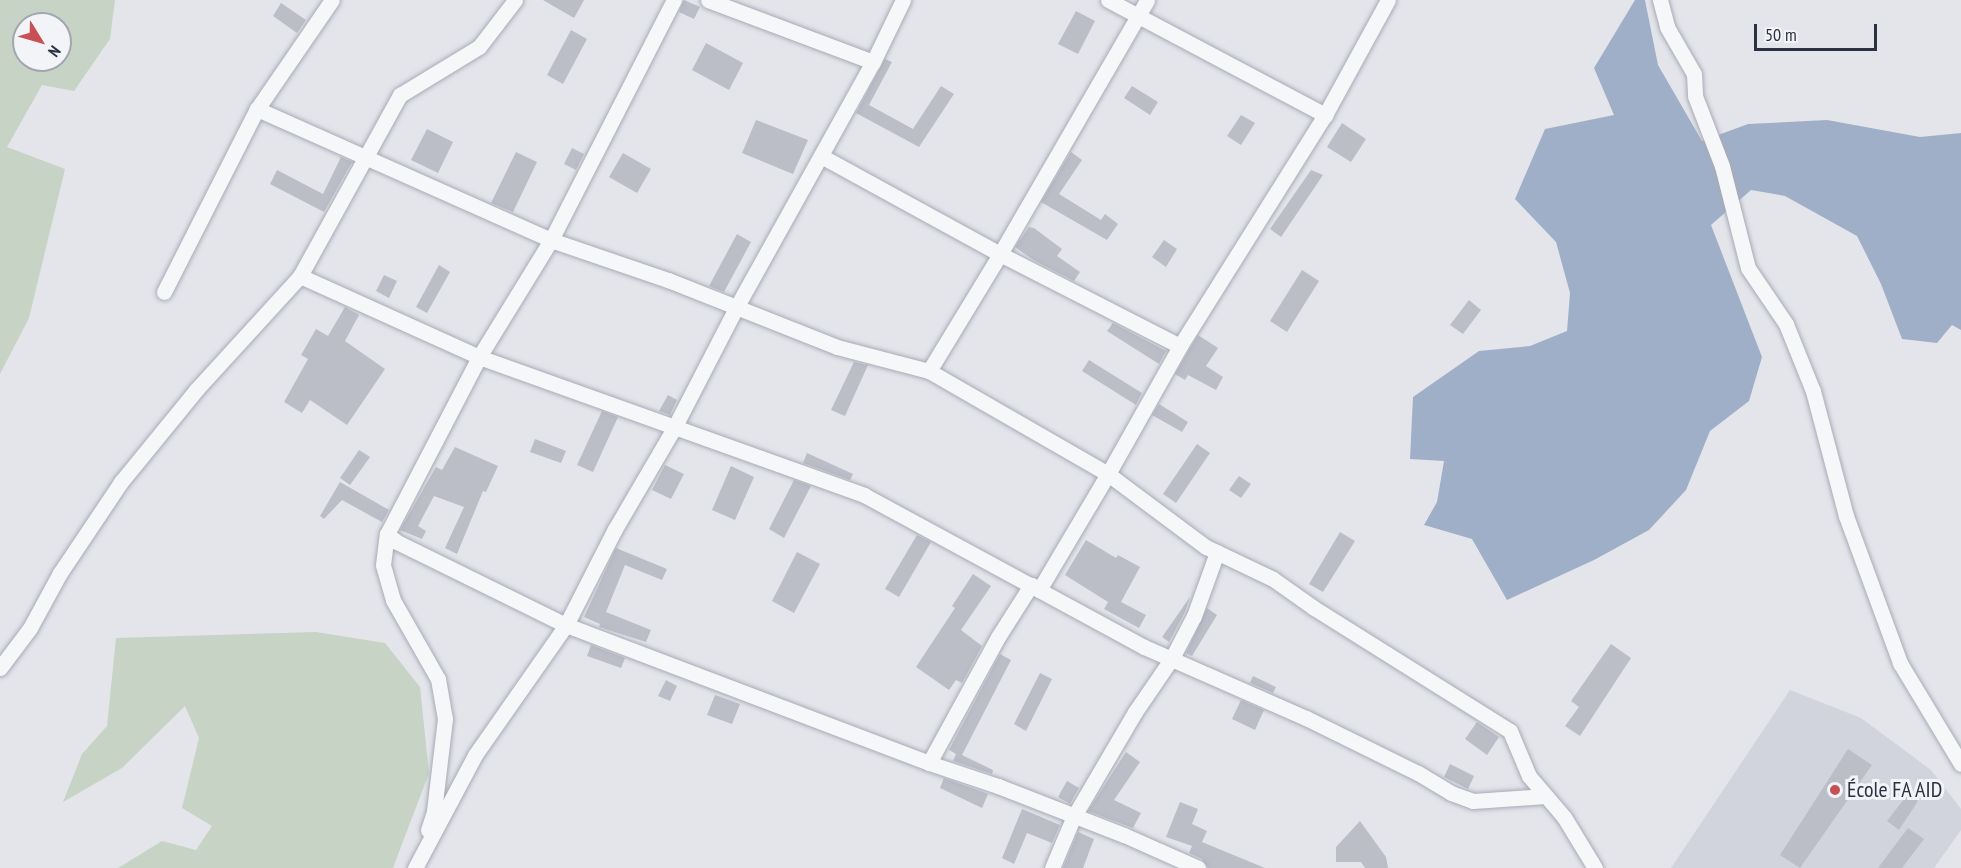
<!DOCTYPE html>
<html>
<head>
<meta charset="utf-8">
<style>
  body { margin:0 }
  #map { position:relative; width:1961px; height:868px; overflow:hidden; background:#e3e5eb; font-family:"PT Sans Narrow",sans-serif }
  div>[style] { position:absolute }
  .built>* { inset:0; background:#d1d4dc }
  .green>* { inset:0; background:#c7d4c5 }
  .water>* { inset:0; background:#a0afc8 }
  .building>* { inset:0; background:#bbbec7 }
  .roads { filter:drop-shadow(0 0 2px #a8abb5) drop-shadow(0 0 2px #a8abb5) }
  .street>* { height:15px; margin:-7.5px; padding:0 7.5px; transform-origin:7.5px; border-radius:7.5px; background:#f6f7f9 }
  .dots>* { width:16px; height:16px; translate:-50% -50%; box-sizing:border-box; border:3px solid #f3f4f8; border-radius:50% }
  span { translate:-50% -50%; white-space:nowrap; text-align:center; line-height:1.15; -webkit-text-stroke:6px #f3f4f8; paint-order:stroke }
  .poi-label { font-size:22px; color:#2c3142 }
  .left { translate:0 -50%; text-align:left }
  .north { position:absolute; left:12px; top:12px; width:60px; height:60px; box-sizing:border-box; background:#f3f4f8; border:2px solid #a3a6af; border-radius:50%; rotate:127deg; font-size:16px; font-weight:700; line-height:24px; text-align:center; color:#2c3142 }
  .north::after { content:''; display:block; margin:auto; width:21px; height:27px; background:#c84f54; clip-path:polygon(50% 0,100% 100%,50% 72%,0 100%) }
  .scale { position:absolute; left:1754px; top:24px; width:123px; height:27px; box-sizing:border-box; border:3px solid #2c3142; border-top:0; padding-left:8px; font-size:18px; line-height:21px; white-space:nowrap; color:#2c3142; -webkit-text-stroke:4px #f3f4f8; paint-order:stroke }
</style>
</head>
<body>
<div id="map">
  <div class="built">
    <i style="clip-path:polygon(1790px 690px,1861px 718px,1931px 770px,1961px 809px,1961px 830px,1934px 868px,1671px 868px)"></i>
  </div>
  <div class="green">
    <i style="clip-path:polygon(evenodd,0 0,115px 0,110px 39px,74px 91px,42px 85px,7px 147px,65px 169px,29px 318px,0 374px,0 0,24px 24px,60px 24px,60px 60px,24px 60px,24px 24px)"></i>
    <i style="clip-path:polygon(316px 632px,385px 643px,420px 687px,429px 773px,393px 868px,118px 868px,162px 841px,196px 850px,212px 826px,182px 808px,199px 738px,185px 706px,122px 768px,63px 802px,82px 754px,107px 726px,116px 638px)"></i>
  </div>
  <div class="water">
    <i style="clip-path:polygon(1635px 0,1645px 0,1658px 65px,1702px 141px,1748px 124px,1827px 120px,1920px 137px,1961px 133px,1961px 330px,1952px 325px,1937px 343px,1902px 339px,1881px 284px,1857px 236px,1785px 196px,1751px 190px,1711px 225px,1762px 357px,1749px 401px,1710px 431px,1686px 490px,1649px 530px,1594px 560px,1507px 600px,1472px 539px,1424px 525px,1437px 502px,1444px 461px,1410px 459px,1413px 397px,1479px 351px,1530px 346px,1567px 331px,1570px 293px,1556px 242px,1515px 199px,1545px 129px,1614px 115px,1594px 68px)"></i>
  </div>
  <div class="building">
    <i style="clip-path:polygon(543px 0,584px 0,574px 18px)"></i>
    <i style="clip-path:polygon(684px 0,700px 7px,694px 19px,679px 12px)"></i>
    <i style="clip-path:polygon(281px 3px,306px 20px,297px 33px,273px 16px)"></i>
    <i style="clip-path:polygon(1076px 11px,1095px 21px,1078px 54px,1058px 44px)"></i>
    <i style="clip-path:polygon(571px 30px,587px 39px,563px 84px,547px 75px)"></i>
    <i style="clip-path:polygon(706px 43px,743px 63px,729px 90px,692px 70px)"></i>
    <i style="clip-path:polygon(885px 59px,892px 62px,869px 105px,913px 129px,941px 86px,954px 94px,919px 147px,856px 113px)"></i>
    <i style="clip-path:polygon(1132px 86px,1158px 102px,1150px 115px,1124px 98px)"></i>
    <i style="clip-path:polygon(1241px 115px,1255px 123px,1241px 145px,1227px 136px)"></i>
    <i style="clip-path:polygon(756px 120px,808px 140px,793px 174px,742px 153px)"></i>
    <i style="clip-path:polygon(1342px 123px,1366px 139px,1351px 162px,1327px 147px)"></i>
    <i style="clip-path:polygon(427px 129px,453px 142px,438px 173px,411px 160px)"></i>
    <i style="clip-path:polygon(572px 148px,584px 154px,576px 170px,564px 164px)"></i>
    <i style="clip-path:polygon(516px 152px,537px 162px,513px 212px,491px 203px)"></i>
    <i style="clip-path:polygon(1071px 152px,1082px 160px,1059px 194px,1101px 220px,1105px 214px,1118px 224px,1107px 240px,1041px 202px)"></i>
    <i style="clip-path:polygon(623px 153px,651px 169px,637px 193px,609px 177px)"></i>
    <i style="clip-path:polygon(341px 157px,352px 162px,324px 212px,270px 184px,277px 170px,323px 194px)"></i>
    <i style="clip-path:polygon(1311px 170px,1323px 175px,1281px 237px,1270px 229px)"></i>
    <i style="clip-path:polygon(1029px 227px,1034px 228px,1062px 249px,1057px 256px,1080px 272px,1074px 281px,1035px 261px,1015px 247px)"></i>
    <i style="clip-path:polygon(737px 234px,751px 242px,724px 292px,709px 286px)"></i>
    <i style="clip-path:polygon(1164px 240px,1177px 249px,1166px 267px,1152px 257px)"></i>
    <i style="clip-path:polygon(439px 265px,450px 272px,427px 313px,416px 307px)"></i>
    <i style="clip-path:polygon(1302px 270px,1319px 281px,1287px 332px,1270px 321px)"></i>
    <i style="clip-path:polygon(384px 275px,397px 281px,389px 298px,376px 291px)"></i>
    <i style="clip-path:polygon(1469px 300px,1481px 310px,1463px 334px,1450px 325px)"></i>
    <i style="clip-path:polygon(345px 307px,359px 315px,345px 341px,385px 369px,347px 425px,310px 400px,302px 413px,284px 402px,308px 359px,301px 355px,316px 329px,328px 336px)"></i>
    <i style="clip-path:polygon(1113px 323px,1166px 351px,1159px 364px,1107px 331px)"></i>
    <i style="clip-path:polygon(1198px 335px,1218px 348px,1206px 366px,1223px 377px,1216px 390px,1188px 375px,1185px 380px,1175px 374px)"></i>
    <i style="clip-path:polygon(1089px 360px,1142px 393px,1136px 405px,1082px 371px)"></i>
    <i style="clip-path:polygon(854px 362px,868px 365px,845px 416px,831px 410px)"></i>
    <i style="clip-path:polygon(668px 395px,677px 400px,670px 415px,659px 411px)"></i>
    <i style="clip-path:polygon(1159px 404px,1188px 422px,1182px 432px,1152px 415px)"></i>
    <i style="clip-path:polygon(602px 411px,618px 417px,593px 472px,577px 465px)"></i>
    <i style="clip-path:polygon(535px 439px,566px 451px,561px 463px,530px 452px)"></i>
    <i style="clip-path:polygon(1197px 444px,1210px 453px,1176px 503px,1163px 494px)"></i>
    <i style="clip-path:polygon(455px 447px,498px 466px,486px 492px,483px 491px,457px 554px,445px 548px,464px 507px,434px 496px,418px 526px,426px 531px,422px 539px,400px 530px,436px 467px,442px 470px)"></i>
    <i style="clip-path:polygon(359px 450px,370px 457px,350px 485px,340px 478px)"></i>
    <i style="clip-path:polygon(807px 453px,853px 474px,850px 480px,803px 463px)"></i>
    <i style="clip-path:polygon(665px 465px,684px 474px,671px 499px,652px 490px)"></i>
    <i style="clip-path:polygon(731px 466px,754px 477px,735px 520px,712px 510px)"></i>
    <i style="clip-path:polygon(1239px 476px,1251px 484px,1241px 498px,1229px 490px)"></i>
    <i style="clip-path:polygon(794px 480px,811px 486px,784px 538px,769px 529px)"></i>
    <i style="clip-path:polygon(340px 482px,389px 510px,382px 522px,342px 500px,324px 519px,320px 516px)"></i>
    <i style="clip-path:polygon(1340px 532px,1355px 541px,1323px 592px,1309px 584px)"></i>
    <i style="clip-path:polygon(917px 535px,931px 542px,899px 597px,885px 589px)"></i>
    <i style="clip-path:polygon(1086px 540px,1116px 558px,1118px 555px,1140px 567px,1121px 602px,1146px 615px,1139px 628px,1104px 609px,1108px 602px,1065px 575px)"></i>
    <i style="clip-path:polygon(616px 548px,667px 569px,662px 580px,625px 565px,606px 612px,651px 630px,646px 642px,599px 627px,600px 624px,584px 617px)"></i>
    <i style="clip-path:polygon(797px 552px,820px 564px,794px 613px,772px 601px)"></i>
    <i style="clip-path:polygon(973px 574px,991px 586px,961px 630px,982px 646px,962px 683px,956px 680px,949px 690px,916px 667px,955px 608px,952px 606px)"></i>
    <i style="clip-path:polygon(1190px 597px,1185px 612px,1169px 642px,1162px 637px)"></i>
    <i style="clip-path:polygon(1207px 608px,1217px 615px,1192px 656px,1186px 653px)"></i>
    <i style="clip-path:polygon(1611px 644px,1631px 658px,1580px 736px,1565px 726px,1579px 707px,1571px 701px)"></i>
    <i style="clip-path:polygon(591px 645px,625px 658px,621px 668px,587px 656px)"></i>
    <i style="clip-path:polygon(1000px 654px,1011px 660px,962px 755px,993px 770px,992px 774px,953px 761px,956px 754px,949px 750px)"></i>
    <i style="clip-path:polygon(1040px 673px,1052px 679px,1026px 731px,1014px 724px)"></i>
    <i style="clip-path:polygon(1253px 676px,1276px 687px,1273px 693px,1250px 683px)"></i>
    <i style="clip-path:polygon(666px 680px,677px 686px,670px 701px,658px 696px)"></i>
    <i style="clip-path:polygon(715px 695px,740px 704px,732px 724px,707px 715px)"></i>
    <i style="clip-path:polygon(1241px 700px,1264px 710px,1255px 730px,1232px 719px)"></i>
    <i style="clip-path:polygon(1477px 722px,1499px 737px,1487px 755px,1465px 739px)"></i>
    <i style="clip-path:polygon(1848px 749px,1872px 765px,1800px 868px,1780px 855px)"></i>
    <i style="clip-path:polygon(1126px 752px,1140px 762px,1114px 800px,1141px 813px,1133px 828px,1088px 811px)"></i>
    <i style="clip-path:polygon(1450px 764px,1474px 776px,1468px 789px,1444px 777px)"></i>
    <i style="clip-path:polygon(944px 778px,988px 794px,982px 808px,940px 788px)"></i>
    <i style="clip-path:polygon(1067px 781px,1079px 788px,1070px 804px,1058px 797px)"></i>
    <i style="clip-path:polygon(1908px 794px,1918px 801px,1899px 830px,1887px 821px)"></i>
    <i style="clip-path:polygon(1180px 802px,1198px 809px,1192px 824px,1207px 831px,1202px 842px,1265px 868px,1208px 868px,1202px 859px,1189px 853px,1192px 846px,1166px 837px)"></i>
    <i style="clip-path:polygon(1022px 809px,1060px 825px,1052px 843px,1027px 833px,1014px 864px,1002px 858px)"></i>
    <i style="clip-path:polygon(1360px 821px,1386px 857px,1388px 868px,1365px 868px,1361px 862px,1336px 862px,1336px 847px)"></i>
    <i style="clip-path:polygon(1908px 828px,1924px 839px,1902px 868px,1878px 868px)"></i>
    <i style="clip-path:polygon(1078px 832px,1094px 839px,1083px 868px,1063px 868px)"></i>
  </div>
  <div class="roads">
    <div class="street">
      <i style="left:708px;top:0;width:176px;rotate:20.6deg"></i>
      <i style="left:1108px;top:0;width:246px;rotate:27.9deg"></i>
      <i style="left:1660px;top:0;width:28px;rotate:75deg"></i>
      <i style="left:1667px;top:27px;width:54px;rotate:60.1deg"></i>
      <i style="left:1694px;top:74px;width:22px;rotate:87deg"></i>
      <i style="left:1695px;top:96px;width:75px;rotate:68.9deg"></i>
      <i style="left:1722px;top:166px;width:105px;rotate:75.7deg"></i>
      <i style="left:1748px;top:268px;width:68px;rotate:55.8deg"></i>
      <i style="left:1786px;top:324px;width:72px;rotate:68.1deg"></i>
      <i style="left:1813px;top:391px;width:129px;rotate:75.2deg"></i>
      <i style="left:1846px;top:516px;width:157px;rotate:69.8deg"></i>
      <i style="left:1900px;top:663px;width:118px;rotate:58.9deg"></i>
      <i style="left:257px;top:109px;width:322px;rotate:24deg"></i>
      <i style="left:551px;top:240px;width:124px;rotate:18.9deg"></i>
      <i style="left:668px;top:280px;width:182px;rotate:21.6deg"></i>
      <i style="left:837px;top:347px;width:95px;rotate:14.6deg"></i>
      <i style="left:929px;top:371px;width:207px;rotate:29.9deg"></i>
      <i style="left:1108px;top:474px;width:122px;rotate:36.7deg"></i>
      <i style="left:1206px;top:547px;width:74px;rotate:25.5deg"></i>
      <i style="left:1273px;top:579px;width:50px;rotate:35.3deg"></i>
      <i style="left:1314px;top:608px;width:231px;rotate:32.1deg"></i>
      <i style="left:1510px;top:731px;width:49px;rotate:67.1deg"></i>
      <i style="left:1529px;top:776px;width:54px;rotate:49.5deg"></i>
      <i style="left:1564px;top:817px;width:60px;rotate:58.7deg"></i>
      <i style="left:821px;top:156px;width:204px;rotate:28.7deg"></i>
      <i style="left:1000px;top:254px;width:202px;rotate:27.1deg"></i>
      <i style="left:300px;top:276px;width:196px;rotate:24.3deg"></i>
      <i style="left:479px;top:357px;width:409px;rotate:19.7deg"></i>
      <i style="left:864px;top:495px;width:319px;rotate:28.5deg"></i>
      <i style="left:1144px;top:647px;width:177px;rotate:23.7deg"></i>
      <i style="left:1306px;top:718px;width:125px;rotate:26.2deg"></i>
      <i style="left:1418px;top:773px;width:39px;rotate:31deg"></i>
      <i style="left:1451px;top:793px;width:23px;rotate:20deg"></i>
      <i style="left:1473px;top:801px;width:73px;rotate:-3.9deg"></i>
      <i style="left:164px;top:292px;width:205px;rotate:-63.1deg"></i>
      <i style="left:257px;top:109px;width:132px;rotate:-55.5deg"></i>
      <i style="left:929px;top:371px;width:137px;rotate:-58.7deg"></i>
      <i style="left:1000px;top:254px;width:293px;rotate:-59.9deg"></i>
      <i style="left:387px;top:534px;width:13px;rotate:39deg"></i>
      <i style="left:397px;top:542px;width:188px;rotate:26.2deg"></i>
      <i style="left:566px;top:625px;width:108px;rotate:-63deg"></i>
      <i style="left:615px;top:529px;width:117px;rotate:-59.7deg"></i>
      <i style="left:674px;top:428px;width:137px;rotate:-62.7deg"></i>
      <i style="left:737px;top:306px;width:279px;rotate:-60.9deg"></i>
      <i style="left:873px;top:62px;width:69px;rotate:-64.2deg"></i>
      <i style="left:1039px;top:590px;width:135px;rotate:-59.3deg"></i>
      <i style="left:1108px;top:474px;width:147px;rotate:-60.6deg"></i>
      <i style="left:1180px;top:346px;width:273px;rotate:-57.9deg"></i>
      <i style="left:1325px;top:115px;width:131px;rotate:-61.3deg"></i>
      <i style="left:0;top:668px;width:50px;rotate:-53.1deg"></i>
      <i style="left:30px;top:628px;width:63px;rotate:-61.4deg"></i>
      <i style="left:60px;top:573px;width:110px;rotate:-56.2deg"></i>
      <i style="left:121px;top:482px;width:119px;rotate:-50.8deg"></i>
      <i style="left:196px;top:390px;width:154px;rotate:-47.6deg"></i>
      <i style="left:300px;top:276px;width:207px;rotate:-61.1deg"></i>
      <i style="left:400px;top:95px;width:92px;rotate:-31.3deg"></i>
      <i style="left:479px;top:47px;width:59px;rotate:-52.5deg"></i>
      <i style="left:929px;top:763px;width:144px;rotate:-61.3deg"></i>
      <i style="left:998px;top:637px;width:62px;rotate:-57.6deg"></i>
      <i style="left:428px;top:830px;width:20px;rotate:-72deg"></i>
      <i style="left:434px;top:811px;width:93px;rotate:-83.2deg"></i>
      <i style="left:445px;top:719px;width:41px;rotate:-99.9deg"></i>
      <i style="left:438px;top:679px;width:91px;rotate:-119.7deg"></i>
      <i style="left:393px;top:600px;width:36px;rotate:-106deg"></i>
      <i style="left:383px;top:565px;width:31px;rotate:-83deg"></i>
      <i style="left:387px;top:534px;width:199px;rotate:-62.5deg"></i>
      <i style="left:479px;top:357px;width:137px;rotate:-58.4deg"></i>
      <i style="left:551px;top:240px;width:270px;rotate:-62.9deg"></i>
      <i style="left:415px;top:868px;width:128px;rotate:-62deg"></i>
      <i style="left:475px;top:755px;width:159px;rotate:-55deg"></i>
      <i style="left:566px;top:625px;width:388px;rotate:20.8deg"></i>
      <i style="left:929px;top:763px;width:73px;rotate:18.4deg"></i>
      <i style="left:998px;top:786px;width:135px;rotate:21.3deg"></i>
      <i style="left:1124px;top:835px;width:81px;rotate:24deg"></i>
      <i style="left:1052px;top:868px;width:56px;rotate:-67.1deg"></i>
      <i style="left:1074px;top:816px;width:121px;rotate:-59.6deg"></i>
      <i style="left:1135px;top:712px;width:65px;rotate:-55.6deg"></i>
      <i style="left:1172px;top:658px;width:47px;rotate:-62.4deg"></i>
      <i style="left:1194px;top:616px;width:68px;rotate:-70.2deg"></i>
    </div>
  </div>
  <div class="dots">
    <i style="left:1835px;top:790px;background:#c84f54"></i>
  </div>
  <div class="poi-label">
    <span class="left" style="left:1847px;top:790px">École FA AID</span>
  </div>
  <div class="north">N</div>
  <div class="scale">50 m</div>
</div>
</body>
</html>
